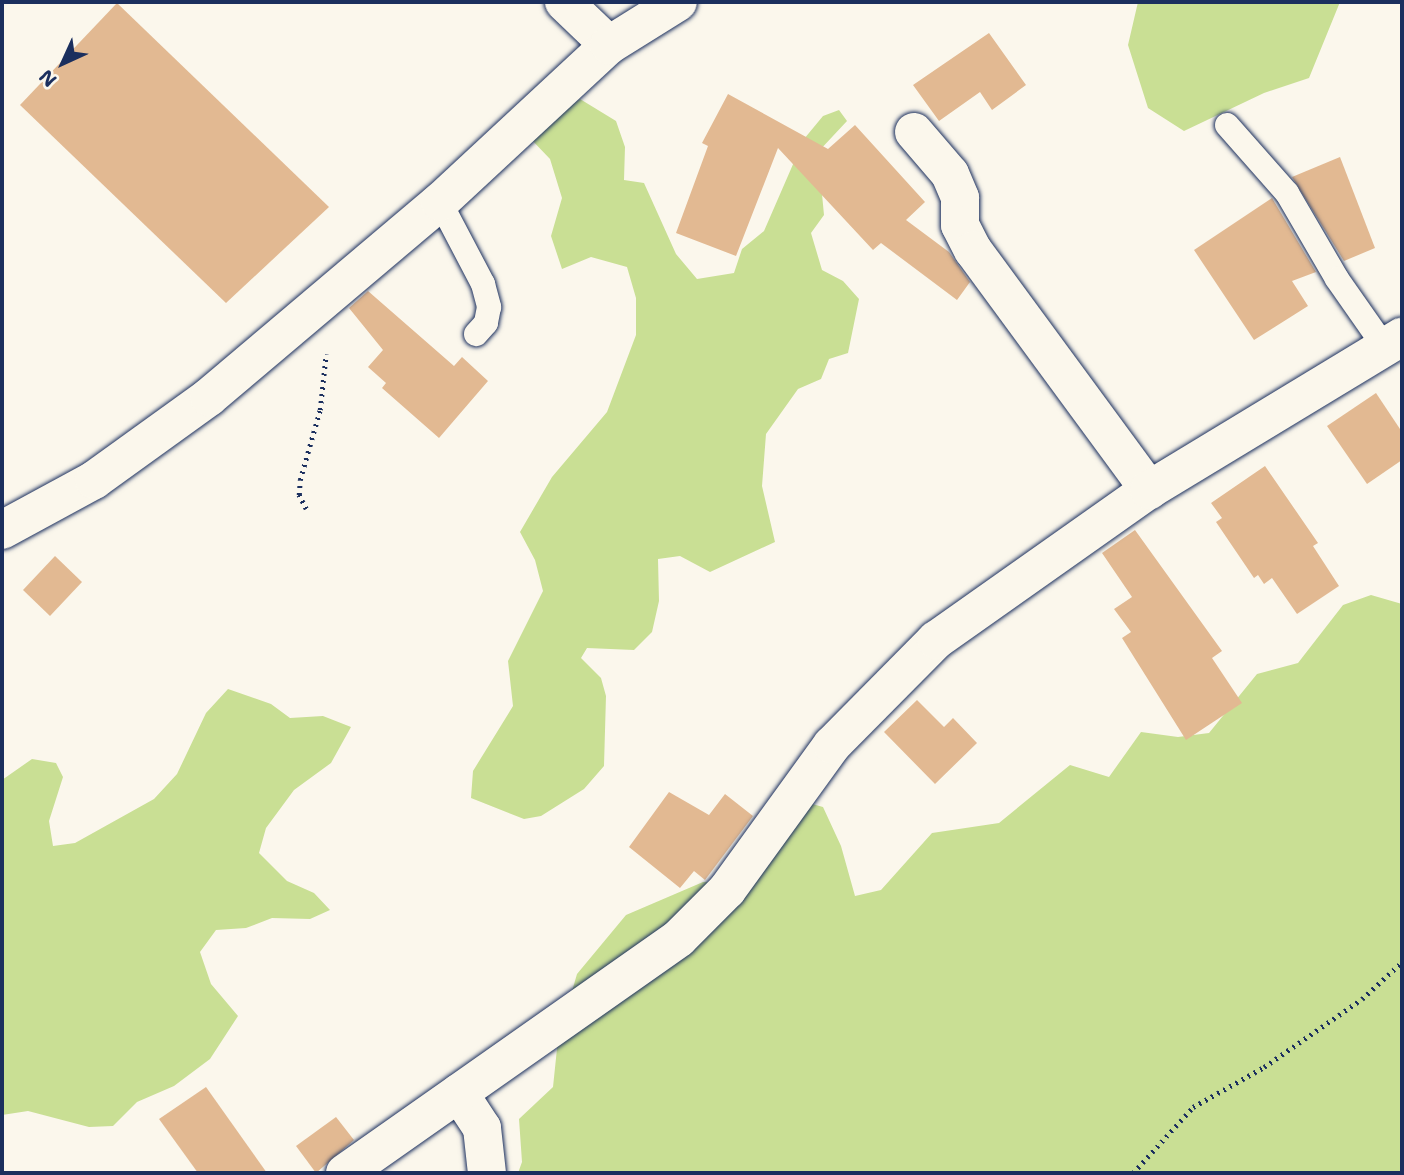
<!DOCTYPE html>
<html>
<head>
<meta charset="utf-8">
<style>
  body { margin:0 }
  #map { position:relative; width:1404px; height:1175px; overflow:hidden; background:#fbf7ec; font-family:"Shantell Sans",sans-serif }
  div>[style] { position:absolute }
  .green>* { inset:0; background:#c9df94 }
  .building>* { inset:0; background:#e2b992 }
  .path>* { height:4.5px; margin-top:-2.25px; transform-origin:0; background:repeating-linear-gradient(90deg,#1b2f5e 0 2px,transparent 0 7px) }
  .roads { filter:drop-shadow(0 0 2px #1b2f5e) drop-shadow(0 0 2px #1b2f5e) }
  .lane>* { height:24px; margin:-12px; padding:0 12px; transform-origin:12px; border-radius:12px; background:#fbf7ec }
  .street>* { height:38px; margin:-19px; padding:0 19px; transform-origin:19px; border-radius:19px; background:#fbf7ec }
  span { translate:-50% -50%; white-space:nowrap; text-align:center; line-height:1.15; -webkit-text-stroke:6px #fbf7ec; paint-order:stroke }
  .frame { position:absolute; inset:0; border:4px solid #1b2f5e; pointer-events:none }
  .north { position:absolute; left:28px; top:28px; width:70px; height:70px; -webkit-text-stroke:5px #fbf7ec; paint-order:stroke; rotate:225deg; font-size:19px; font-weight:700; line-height:28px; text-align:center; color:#1b2f5e }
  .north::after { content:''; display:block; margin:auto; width:24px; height:32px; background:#1b2f5e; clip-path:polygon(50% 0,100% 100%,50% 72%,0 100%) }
</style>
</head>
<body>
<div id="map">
  <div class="green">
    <i style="clip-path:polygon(1138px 2px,1340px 2px,1309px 78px,1264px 93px,1184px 131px,1148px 108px,1128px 45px)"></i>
    <i style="clip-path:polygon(580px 99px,616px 121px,625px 147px,624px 180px,644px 183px,676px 254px,697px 279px,734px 273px,742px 249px,764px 231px,804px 139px,823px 116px,839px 110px,847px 121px,818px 152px,824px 215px,811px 233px,822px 270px,843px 281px,859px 299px,848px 353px,829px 359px,821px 379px,798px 389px,766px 434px,762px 486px,775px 542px,710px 572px,680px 556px,658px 559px,659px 601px,652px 632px,634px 650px,587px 648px,581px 658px,601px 678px,606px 696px,604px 766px,584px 789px,541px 816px,524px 819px,471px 798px,473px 771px,513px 706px,508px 661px,543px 591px,535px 560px,520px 532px,552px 477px,607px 412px,636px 335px,636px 298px,627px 267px,591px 257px,562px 269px,551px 236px,562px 198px,550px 159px,528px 136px)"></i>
    <i style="clip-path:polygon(1371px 595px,1402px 604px,1402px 1173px,518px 1173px,522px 1162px,519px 1119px,553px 1087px,558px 1039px,577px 974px,626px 915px,703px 882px,746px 881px,805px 802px,823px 807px,841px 846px,855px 896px,881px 890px,932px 833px,999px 823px,1070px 765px,1109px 777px,1141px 732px,1178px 737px,1209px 733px,1257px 674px,1298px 663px,1343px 605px)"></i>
    <i style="clip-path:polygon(228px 689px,271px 704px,290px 718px,323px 716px,351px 727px,331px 763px,294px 790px,266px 828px,259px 853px,287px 881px,314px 893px,330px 910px,310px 919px,272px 918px,246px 928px,216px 930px,200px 952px,211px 984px,238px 1016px,210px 1059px,174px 1086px,137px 1102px,113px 1126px,89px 1127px,28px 1111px,2px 1115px,2px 780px,32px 759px,56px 763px,63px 777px,49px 821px,53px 846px,75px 843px,154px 799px,177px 774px,206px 713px)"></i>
  </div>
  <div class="building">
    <i style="clip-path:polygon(117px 3px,329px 207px,226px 303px,20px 105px)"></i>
    <i style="clip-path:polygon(989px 33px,1026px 85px,992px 110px,980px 92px,939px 121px,913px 85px)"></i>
    <i style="clip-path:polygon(728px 94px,828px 149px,855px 125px,925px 202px,906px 220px,949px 252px,970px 282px,957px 300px,881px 243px,873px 250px,778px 148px,736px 256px,676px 233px,708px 146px,702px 143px)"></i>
    <i style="clip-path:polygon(1340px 157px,1375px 248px,1344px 261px,1292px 177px)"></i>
    <i style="clip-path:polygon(1272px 198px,1316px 272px,1292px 281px,1308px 306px,1254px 340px,1194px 250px)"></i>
    <i style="clip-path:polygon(368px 291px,454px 366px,462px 357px,488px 381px,439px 438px,382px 388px,386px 383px,368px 367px,383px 350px,349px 308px)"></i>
    <i style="clip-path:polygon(1376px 393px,1402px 432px,1402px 460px,1367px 484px,1327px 426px)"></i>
    <i style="clip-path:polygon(1265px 466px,1318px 543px,1313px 546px,1339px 586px,1297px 614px,1272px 578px,1264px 584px,1258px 575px,1254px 578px,1216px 522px,1222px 518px,1211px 503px)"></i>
    <i style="clip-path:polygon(1135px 530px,1222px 651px,1212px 658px,1242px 703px,1186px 740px,1122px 638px,1131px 632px,1114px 609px,1132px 597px,1102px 553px)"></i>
    <i style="clip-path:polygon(55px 556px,82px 582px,50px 616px,23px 590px)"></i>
    <i style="clip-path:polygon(917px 700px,944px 727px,953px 718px,977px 743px,935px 784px,884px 732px)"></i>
    <i style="clip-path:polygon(669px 792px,709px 815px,725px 794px,753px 816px,705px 880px,694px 871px,680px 888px,629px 847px)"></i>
    <i style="clip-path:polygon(206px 1087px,267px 1173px,198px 1173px,159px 1119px)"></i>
    <i style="clip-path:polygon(336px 1117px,354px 1140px,316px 1173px,296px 1146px)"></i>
  </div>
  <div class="path">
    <i style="left:306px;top:509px;width:16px;rotate:-117deg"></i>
    <i style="left:299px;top:495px;width:15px;rotate:-86deg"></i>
    <i style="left:300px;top:480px;width:73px;rotate:-74.1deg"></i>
    <i style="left:320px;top:410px;width:56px;rotate:-83.9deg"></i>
    <i style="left:1133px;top:1173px;width:89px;rotate:-47.7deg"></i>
    <i style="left:1193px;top:1107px;width:81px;rotate:-29.4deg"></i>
    <i style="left:1264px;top:1067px;width:119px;rotate:-34.8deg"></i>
    <i style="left:1362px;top:999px;width:54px;rotate:-42.8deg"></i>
  </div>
  <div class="roads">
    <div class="lane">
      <i style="left:1227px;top:125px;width:91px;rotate:48.6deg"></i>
      <i style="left:1287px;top:193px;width:99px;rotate:59.8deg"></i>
      <i style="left:1337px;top:279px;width:85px;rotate:55deg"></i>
      <i style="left:440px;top:202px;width:93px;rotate:62.3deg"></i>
      <i style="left:483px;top:284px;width:24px;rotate:75deg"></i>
      <i style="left:489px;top:307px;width:16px;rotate:101deg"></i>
      <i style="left:486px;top:323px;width:15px;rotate:132deg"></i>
    </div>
    <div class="street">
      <i style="left:564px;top:2px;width:62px;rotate:43.7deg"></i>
      <i style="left:914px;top:132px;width:55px;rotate:49.4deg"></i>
      <i style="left:950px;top:174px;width:26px;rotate:67deg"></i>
      <i style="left:960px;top:198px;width:27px;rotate:90deg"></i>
      <i style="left:960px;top:225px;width:28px;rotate:63deg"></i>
      <i style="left:973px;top:250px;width:298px;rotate:53.7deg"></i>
      <i style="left:2px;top:530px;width:105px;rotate:-28.5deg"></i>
      <i style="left:94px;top:480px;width:142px;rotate:-35.8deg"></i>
      <i style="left:209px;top:397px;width:302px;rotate:-40.2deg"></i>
      <i style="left:440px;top:202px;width:231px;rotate:-42.9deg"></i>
      <i style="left:609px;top:45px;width:81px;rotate:-31.9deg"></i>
      <i style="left:459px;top:1093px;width:42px;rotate:56.7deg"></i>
      <i style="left:482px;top:1128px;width:45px;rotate:83.7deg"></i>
      <i style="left:345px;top:1173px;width:408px;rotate:-35.1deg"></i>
      <i style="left:679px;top:938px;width:68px;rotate:-45deg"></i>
      <i style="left:727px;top:890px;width:179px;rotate:-54.1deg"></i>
      <i style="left:832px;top:745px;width:148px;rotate:-45.3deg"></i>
      <i style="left:936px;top:640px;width:261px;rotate:-35.2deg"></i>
      <i style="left:1149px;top:490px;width:296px;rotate:-31.2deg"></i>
    </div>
  </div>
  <div class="frame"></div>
  <div class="north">N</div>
</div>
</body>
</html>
